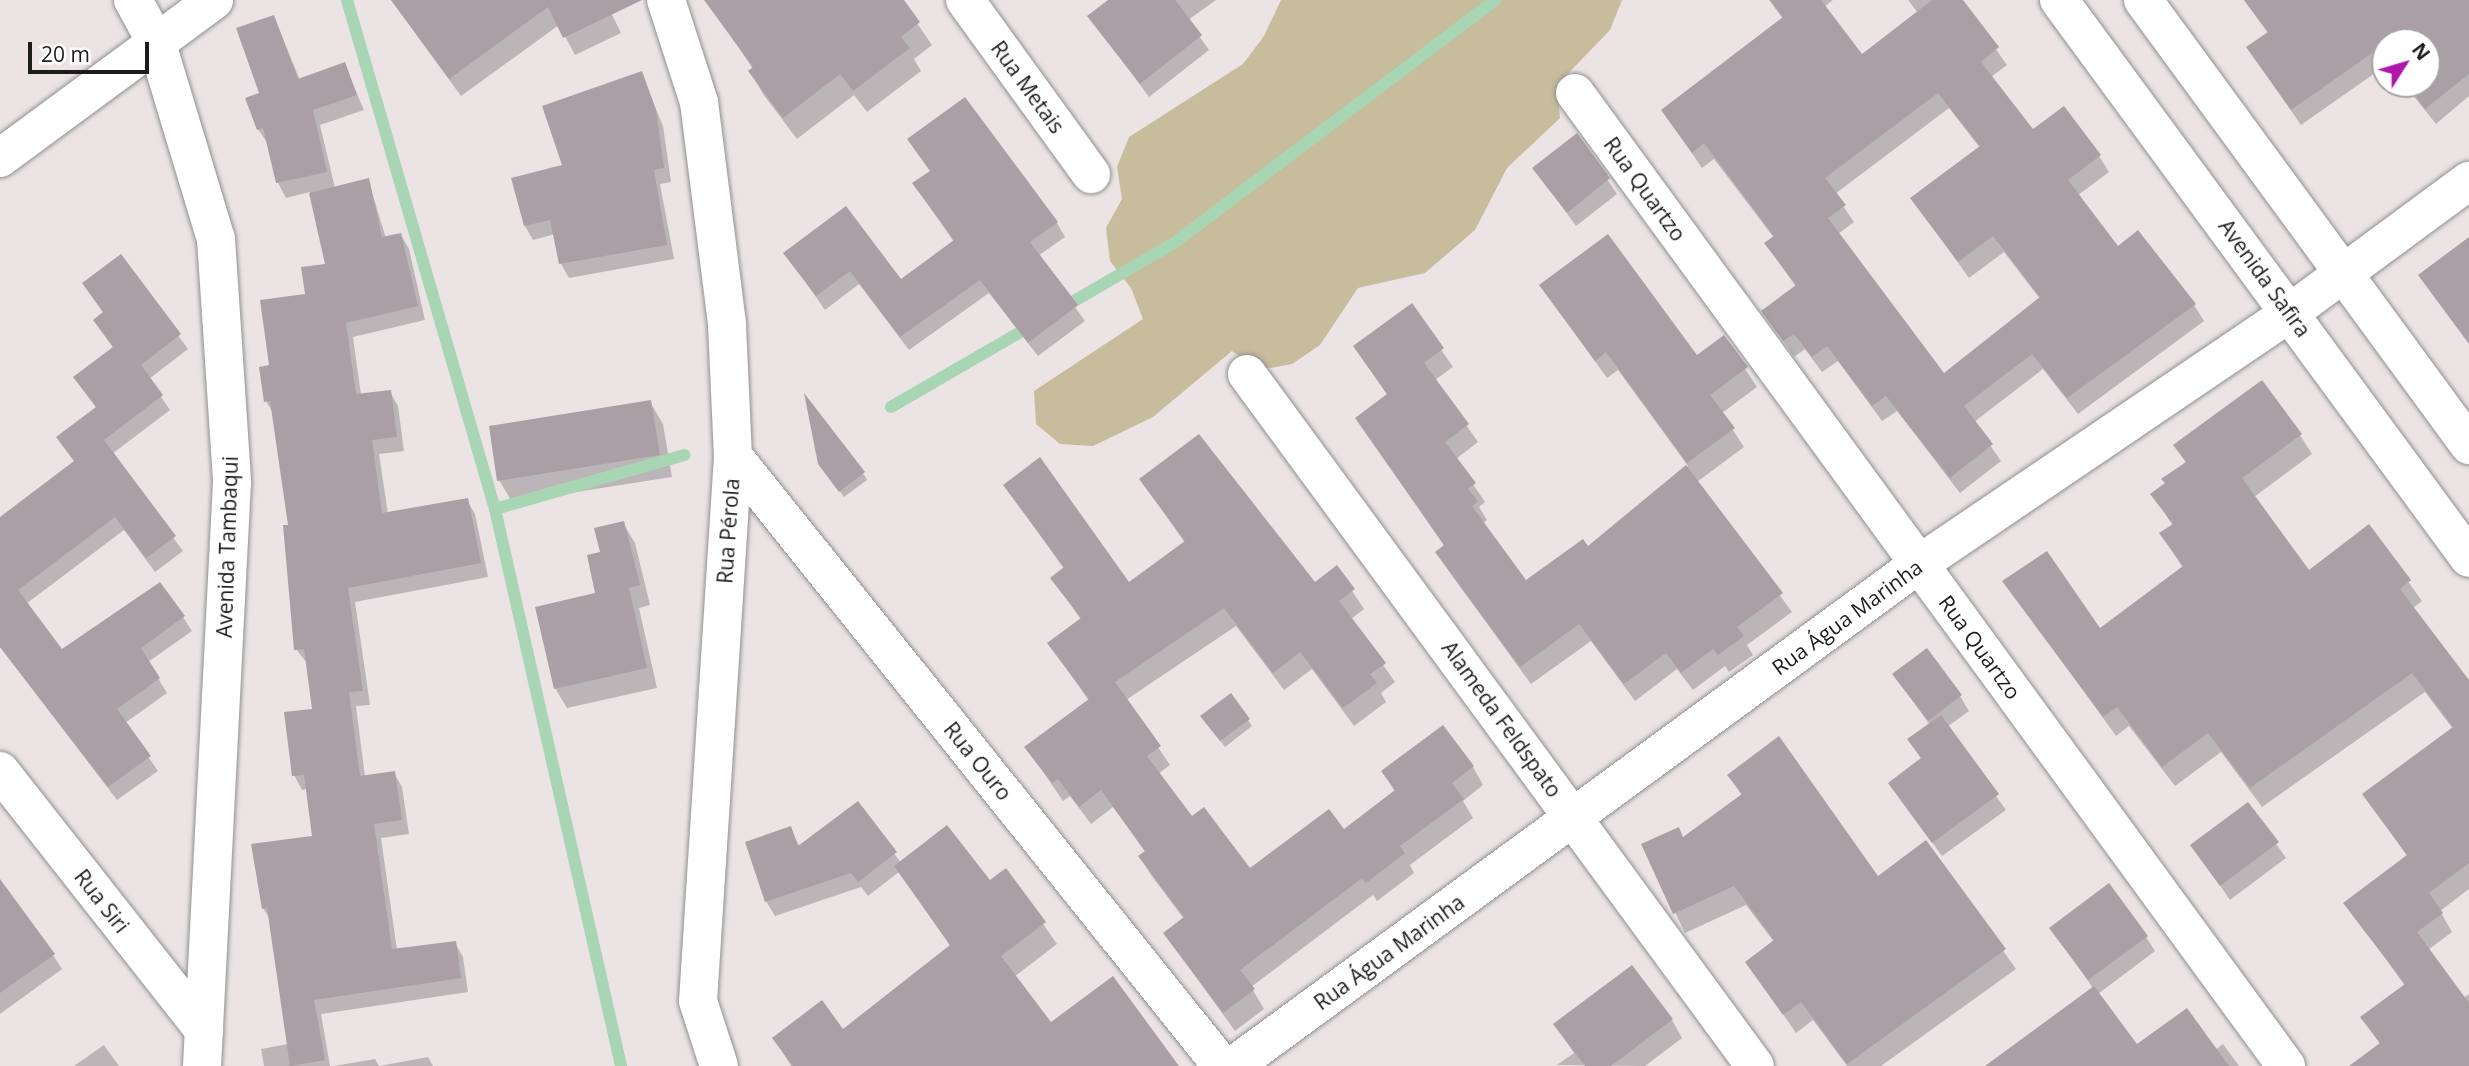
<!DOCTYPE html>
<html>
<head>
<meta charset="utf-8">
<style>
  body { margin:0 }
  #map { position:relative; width:2469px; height:1066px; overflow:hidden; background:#ece3e5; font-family:"Open Sans",sans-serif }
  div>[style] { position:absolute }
  .forest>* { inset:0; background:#c7bc9c }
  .shadow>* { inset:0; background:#0003 }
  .stream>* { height:12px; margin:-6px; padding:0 6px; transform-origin:6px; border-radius:6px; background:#a8d5b4 }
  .building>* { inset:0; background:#aa9fa4 }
  .roads { filter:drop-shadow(0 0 2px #909090) drop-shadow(0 0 2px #909090) }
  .minor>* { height:38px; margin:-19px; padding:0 19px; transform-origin:19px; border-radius:19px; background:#fff }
  .tertiary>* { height:38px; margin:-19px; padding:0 19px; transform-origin:19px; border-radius:19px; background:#fff }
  span { translate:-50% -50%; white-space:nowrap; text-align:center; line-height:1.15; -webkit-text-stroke:6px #fff; paint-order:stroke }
  .street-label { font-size:21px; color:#1c1c1c }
  .north { position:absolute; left:2371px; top:28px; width:70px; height:70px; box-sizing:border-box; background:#fff; border:2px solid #a4a4a4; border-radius:50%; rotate:53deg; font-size:19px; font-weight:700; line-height:28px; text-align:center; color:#1c1c1c }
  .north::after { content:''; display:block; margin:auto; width:24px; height:32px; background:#b116aa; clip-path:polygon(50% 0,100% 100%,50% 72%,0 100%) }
  .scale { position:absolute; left:28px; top:42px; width:121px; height:32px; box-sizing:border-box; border:4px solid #1c1c1c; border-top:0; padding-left:9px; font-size:21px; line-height:24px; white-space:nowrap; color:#1c1c1c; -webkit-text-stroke:5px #fff; paint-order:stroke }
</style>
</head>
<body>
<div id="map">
  <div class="forest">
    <i style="clip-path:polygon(1281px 0,1622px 0,1610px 30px,1557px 85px,1560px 118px,1507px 168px,1475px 230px,1425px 273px,1358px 288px,1320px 345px,1292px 364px,1258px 370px,1232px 351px,1153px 417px,1093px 446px,1060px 444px,1036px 424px,1034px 391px,1143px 319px,1131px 288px,1110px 261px,1106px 228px,1122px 199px,1117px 167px,1129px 137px,1243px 64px,1264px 36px)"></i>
  </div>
  <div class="shadow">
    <i style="clip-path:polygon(391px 0,605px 0,621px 33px,575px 55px,559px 25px,461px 96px)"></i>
    <i style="clip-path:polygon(724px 0,901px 0,932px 45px,914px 59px,921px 71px,867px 112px,854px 95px,797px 139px,763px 94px,750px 71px,753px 69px,712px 8px)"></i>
    <i style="clip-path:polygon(1111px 0,1216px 0,1188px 20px,1209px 50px,1149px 97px,1090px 17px)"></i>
    <i style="clip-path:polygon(evenodd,1769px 0,1833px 0,1824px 7px,1861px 56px,1918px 13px,1908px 0,1961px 0,2007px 65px,1991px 77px,2032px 132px,2099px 156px,2109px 172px,2077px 196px,2117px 249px,2194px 305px,2204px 321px,2078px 414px,2043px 369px,1974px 422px,2001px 461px,1960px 493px,1897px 411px,1882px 421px,1838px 361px,1822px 372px,1805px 349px,1794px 357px,1764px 312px,1796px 287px,1766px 243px,1774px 238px,1714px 159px,1702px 168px,1663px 111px,1783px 19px,1769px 0,1949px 108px,1980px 148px,1912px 198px,1969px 278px,2004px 252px,2040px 299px,1943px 376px,1838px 234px,1854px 222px,1835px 194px,1949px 108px)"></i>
    <i style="clip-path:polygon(2244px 0,2469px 0,2469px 96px,2436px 124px,2404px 84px,2427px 84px,2427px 42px,2385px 42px,2385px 66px,2301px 125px,2258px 63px,2268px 33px)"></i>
    <i style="clip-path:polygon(274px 17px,300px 80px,344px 64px,364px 110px,320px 125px,335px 188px,368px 180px,386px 238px,401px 235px,409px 249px,425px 320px,353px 337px,361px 395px,390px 392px,398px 406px,404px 451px,379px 454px,388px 514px,467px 500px,475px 514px,488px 577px,355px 602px,370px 705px,356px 706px,365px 777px,394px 773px,402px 787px,409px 834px,381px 838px,397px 950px,455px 943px,463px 957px,468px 992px,321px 1014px,330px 1066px,264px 1066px,261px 1049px,288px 1044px,271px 921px,263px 908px,314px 838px,307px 789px,302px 790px,294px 775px,314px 710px,307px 663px,296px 649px,290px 526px,274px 415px,266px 401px,307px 296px,327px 265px,310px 192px,286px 198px,278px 183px,268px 144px,258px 129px)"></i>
    <i style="clip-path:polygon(641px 73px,663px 126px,671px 182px,660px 184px,674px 259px,569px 278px,561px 264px,555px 234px,533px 240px,525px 226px,564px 166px)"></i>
    <i style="clip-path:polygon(1577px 135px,1617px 194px,1576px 226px,1534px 168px)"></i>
    <i style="clip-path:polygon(910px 140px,1057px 223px,1065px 237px,1038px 256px,1085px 321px,1038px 356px,989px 293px,909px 350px,859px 284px,825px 310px,786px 254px,901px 282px,954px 242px,914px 184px,931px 172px)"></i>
    <i style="clip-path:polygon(120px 256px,188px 349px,149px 379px,170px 410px,112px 454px,183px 551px,155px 572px,124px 530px,26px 604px,62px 652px,183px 617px,192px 631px,148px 662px,167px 693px,125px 723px,158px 771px,117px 800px,0 647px,0 520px,75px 463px,59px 438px,97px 409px,76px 377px,114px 349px,95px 321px,104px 314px,84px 284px)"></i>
    <i style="clip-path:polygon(1541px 286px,1696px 357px,1724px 337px,1757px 387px,1722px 413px,1744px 447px,1697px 482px,1792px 612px,1747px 645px,1753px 655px,1729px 672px,1725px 666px,1693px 690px,1677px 669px,1635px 701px,1591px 641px,1531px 684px,1448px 570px,1437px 552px,1445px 547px,1357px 418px,1388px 396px,1355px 347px,1411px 306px,1453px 367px,1435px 380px,1478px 442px,1456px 459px,1485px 502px,1479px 507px,1487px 520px,1482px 524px,1526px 582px,1587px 548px,1688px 466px,1618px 370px,1607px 378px)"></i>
    <i style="clip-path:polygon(650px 402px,663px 424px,672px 477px,512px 502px,499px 480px)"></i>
    <i style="clip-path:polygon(2300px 435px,2312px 454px,2254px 497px,2309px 572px,2369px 527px,2422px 601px,2413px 608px,2469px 683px,2469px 889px,2440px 911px,2452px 932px,2428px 950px,2463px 998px,2469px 994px,2469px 1066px,2352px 1066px,2380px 1044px,2362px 1017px,2405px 986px,2346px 903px,2408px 857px,2364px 795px,2453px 729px,2425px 692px,2262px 807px,2221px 752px,2175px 786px,2129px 726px,2116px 736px,2005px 582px,2100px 631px,2183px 568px,2161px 534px,2173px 526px,2153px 495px,2186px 463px,2176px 446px)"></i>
    <i style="clip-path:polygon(825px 471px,863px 473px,867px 480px,844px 497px)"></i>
    <i style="clip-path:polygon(1141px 480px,1315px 584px,1337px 568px,1364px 609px,1351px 619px,1395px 682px,1381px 693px,1386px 702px,1354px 726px,1312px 669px,1284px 690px,1236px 626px,1126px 700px,1170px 765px,1158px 774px,1191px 819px,1250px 871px,1343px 831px,1395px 792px,1383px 772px,1473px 767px,1483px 785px,1463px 801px,1473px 818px,1410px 865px,1414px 873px,1377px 901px,1373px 895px,1251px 987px,1264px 1009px,1235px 1031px,1165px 934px,1184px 919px,1151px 875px,1140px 857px,1146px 853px,1113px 807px,1091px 824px,1070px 796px,1063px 801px,1027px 748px,1089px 701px,1050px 644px,1081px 620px,1053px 578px,1064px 569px,1005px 486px,1129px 585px,1185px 543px)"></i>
    <i style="clip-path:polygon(623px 523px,635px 543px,650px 605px,639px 608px,657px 688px,567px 708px,555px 688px,597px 594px,602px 554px)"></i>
    <i style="clip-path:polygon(1894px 674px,1960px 696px,1969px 711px,1947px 727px,2006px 810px,1942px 856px,1890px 784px,1922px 760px,1909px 740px,1930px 725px)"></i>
    <i style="clip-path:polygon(1248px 720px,1252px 726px,1225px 747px,1207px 723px)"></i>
    <i style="clip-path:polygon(1729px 775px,1877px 879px,1926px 842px,2016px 969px,1881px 1066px,1847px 1066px,1813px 1020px,1796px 1033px,1747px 962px,1774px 942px,1746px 905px,1685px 933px,1643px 845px,1684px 839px,1742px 796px)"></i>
    <i style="clip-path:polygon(858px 803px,901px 863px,990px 883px,1006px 871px,1057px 944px,1014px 977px,1051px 1024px,1175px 1066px,791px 1066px,774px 1038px,843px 1032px,951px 947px,899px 872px,868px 896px,861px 887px,775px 916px,766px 901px,790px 829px,800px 847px)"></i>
    <i style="clip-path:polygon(2248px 804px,2286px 858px,2230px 900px,2192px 845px)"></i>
    <i style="clip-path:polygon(0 905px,53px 955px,62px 969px,0 1014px)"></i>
    <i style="clip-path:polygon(2051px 928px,2146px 937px,2155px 951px,2098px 994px,2137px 1046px,2215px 1050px,2223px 1044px,2239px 1066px,1988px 1066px,2093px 988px)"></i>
    <i style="clip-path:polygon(1672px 1020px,1682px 1038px,1645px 1066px,1557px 1065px,1574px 1053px,1555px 1025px)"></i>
    <i style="clip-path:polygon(104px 1045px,119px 1066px,74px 1066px)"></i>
    <i style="clip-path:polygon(428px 1057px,433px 1066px,334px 1066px,375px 1059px,379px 1066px)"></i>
  </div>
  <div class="stream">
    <i style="left:347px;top:0;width:530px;rotate:73.79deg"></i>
    <i style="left:495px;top:509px;width:571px;rotate:77.25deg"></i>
    <i style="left:1062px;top:308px;width:129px;rotate:-30.1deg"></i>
    <i style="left:1174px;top:243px;width:403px;rotate:-37.1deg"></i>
    <i style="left:891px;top:407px;width:165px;rotate:-30.1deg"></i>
    <i style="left:495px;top:509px;width:197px;rotate:-15.9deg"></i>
  </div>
  <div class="building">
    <i style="clip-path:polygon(391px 0,642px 0,563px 38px,548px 7px,449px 79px)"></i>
    <i style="clip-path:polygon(704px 0,904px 0,920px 22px,901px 37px,910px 48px,853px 91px,840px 74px,783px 118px,748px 71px,753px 67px)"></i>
    <i style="clip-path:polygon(1108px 0,1175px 0,1202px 35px,1140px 84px,1087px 16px)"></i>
    <i style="clip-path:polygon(evenodd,1770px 0,1821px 0,1862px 54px,1932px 0,1963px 0,1999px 47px,1981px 62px,2033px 129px,2064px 106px,2101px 155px,2068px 180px,2118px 246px,2138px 230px,2196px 304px,2067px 398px,2032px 354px,1964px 406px,1993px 444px,1950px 478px,1886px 396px,1872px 406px,1827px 346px,1812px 357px,1794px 334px,1783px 341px,1761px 311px,1796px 285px,1764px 243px,1774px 236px,1704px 143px,1692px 153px,1661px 110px,1783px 17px,1770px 0,1938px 93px,1980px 146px,1910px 198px,1958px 262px,1993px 236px,2040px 297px,1944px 373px,1828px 218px,1846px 205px,1825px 178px,1938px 93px)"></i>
    <i style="clip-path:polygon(2244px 0,2469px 0,2469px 74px,2425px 109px,2406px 84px,2427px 84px,2427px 42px,2385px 42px,2385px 58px,2378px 49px,2291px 110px,2246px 47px,2268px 32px)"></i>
    <i style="clip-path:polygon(274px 15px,298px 79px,345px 62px,357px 95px,313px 110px,327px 172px,276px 183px,263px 128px,257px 130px,245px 98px,259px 93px,236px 28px)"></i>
    <i style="clip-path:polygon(642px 71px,656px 110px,664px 168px,654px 170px,667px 245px,559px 264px,550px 220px,524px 226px,511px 178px,562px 165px,542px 106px)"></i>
    <i style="clip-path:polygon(965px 97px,1058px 222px,1030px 242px,1078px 305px,1028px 343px,980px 280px,900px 337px,850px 271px,816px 296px,783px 253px,846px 206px,901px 279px,954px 240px,912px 183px,930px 171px,907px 139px)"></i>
    <i style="clip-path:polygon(1577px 133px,1610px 178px,1567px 213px,1532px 168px)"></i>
    <i style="clip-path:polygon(369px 178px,382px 237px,401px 233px,418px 306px,346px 323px,356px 394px,391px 390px,397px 437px,372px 440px,382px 513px,468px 498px,481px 563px,348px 588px,363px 691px,349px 692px,360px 776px,395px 771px,402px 820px,374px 824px,392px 949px,456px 941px,461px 978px,314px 1000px,325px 1060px,290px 1066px,267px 908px,262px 909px,251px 844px,312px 836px,304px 775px,292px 776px,284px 712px,312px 709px,304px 649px,294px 650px,283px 525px,288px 525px,270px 401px,264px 402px,259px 367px,269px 365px,260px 300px,305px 294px,301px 267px,325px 264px,309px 193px)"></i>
    <i style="clip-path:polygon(1608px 234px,1697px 355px,1724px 335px,1748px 367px,1710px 395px,1735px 428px,1687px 463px,1606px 352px,1595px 361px,1539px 285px)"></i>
    <i style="clip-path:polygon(2469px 237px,2469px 344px,2418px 275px)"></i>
    <i style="clip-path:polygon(121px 254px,181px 334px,141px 365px,163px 395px,104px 440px,176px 536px,146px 558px,115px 517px,18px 590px,62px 649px,160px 582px,185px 616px,141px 648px,160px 678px,117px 709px,151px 756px,108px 787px,0 647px,0 517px,74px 461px,56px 437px,96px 407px,73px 377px,113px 347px,93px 320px,103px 312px,82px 283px)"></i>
    <i style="clip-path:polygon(1412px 303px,1444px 348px,1424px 363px,1469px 424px,1445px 442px,1476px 483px,1468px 489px,1478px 501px,1472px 506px,1526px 580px,1583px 539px,1588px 546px,1686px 465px,1783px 593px,1737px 627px,1744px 636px,1718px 655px,1713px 649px,1681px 673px,1666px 653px,1624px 684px,1579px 624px,1520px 667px,1435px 552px,1444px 545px,1355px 418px,1387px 394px,1353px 346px)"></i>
    <i style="clip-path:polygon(2262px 380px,2302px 434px,2242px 478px,2309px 570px,2369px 524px,2411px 580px,2400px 589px,2469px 680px,2469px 863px,2429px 893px,2443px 913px,2417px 932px,2469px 1003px,2469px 1066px,2349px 1066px,2380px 1043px,2360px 1017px,2405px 984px,2343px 903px,2407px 855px,2362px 794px,2453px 727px,2412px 673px,2250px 788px,2208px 733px,2162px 767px,2117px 707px,2103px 717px,2002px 581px,2047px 551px,2100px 628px,2183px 566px,2159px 533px,2173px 524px,2150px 494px,2165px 483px,2161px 479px,2186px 462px,2173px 445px)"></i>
    <i style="clip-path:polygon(804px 393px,865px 472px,839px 492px,818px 464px)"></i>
    <i style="clip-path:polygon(651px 400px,660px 455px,497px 481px,489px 426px)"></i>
    <i style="clip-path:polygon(1199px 434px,1315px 582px,1337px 565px,1355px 589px,1339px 601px,1386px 663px,1370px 674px,1377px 683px,1343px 708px,1300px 652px,1273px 673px,1224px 608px,1115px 682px,1161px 746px,1147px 756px,1192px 816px,1204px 807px,1250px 868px,1329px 809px,1344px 829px,1395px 790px,1381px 771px,1443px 725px,1474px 766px,1452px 783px,1464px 799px,1400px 846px,1405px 853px,1366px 883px,1362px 878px,1240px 970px,1255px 989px,1223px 1013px,1163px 933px,1184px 917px,1138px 856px,1145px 851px,1101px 790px,1079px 807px,1058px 779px,1052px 783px,1024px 747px,1089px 699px,1047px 643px,1081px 618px,1050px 578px,1064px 567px,1003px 485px,1040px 457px,1129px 582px,1185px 541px,1139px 479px)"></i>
    <i style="clip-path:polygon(624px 521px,640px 585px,629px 588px,647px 668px,554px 689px,535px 607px,595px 593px,587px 555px,600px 552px,594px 528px)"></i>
    <i style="clip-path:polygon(1927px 648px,1962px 695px,1928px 721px,1892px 674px)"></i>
    <i style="clip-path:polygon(1231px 693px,1250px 719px,1220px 741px,1200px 716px)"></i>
    <i style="clip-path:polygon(1941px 715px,1999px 794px,1932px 843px,1888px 783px,1921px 758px,1907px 739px)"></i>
    <i style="clip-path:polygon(1779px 736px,1878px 876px,1926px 840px,2006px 949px,1847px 1064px,1801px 1002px,1783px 1015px,1745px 962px,1774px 940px,1734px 886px,1673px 914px,1641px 844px,1679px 827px,1683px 837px,1742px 794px,1727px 775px)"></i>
    <i style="clip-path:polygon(858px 801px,897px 852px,858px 882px,851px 873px,765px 902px,745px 842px,791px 826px,798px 846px)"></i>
    <i style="clip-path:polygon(2248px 802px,2279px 842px,2220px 886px,2190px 845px)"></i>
    <i style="clip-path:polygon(947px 825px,990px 880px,1006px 868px,1046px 922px,1001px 956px,1051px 1022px,1113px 976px,1179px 1066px,793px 1066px,772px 1038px,822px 1000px,843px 1029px,950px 945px,894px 866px)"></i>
    <i style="clip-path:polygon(0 879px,55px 954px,0 993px)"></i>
    <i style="clip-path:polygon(2109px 883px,2148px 936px,2088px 980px,2049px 928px)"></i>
    <i style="clip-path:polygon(1632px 965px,1673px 1019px,1611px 1066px,1585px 1066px,1553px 1024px)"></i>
    <i style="clip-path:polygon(2094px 986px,2137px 1044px,2187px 1008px,2229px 1066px,1985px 1066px)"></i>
  </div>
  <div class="roads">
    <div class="minor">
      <i style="left:133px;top:0;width:50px;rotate:61.4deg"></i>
      <i style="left:157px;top:44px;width:204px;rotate:73.2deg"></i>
      <i style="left:216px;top:239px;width:244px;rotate:86.2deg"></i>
      <i style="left:232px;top:482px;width:585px;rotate:92.94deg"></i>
      <i style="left:666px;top:0;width:107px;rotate:72.1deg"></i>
      <i style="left:699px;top:102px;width:225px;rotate:82.8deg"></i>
      <i style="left:727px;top:325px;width:131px;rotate:87.4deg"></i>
      <i style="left:733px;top:456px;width:546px;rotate:93.67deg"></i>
      <i style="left:698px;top:1001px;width:68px;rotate:72.1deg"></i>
      <i style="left:965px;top:0;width:215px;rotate:54.1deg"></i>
      <i style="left:1575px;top:93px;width:1205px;rotate:53.84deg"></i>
      <i style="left:0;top:158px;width:266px;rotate:-36.4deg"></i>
      <i style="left:1247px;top:374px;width:858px;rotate:53.72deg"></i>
      <i style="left:733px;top:456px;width:782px;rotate:51.28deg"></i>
      <i style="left:0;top:771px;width:330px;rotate:51.8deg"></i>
      <i style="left:1233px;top:1066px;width:850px;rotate:-36.2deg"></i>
      <i style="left:1919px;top:564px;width:449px;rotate:-34.1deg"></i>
      <i style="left:2291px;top:312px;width:221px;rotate:-36.4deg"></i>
    </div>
    <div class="tertiary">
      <i style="left:2059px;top:0;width:692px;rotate:53.69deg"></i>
      <i style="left:2143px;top:0;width:552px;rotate:53.77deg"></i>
    </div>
  </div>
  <div class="street-label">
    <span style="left:1028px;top:87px;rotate:54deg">Rua Metais</span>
    <span style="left:1645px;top:189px;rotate:54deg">Rua Quartzo</span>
    <span style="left:2265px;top:278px;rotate:54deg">Avenida Safira</span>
    <span style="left:728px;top:531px;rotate:-86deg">Rua Pérola</span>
    <span style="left:227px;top:547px;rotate:-88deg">Avenida Tambaqui</span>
    <span style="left:1847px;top:617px;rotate:-36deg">Rua Água Marinha</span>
    <span style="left:1980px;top:647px;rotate:54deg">Rua Quartzo</span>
    <span style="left:1502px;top:719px;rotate:54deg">Alameda Feldspato</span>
    <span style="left:978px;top:761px;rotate:51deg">Rua Ouro</span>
    <span style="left:102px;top:901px;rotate:52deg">Rua Siri</span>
    <span style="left:1389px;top:952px;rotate:-36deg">Rua Água Marinha</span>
  </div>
  <div class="north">N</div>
  <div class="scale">20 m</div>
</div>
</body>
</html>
